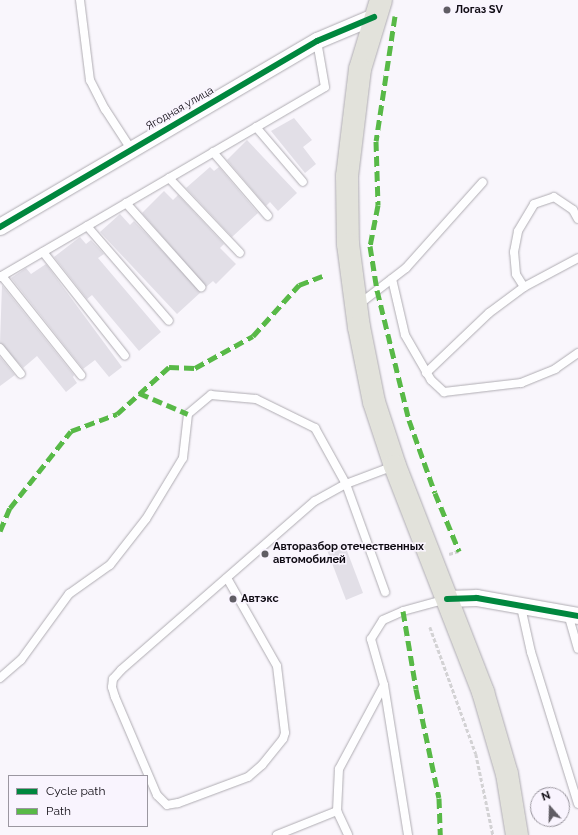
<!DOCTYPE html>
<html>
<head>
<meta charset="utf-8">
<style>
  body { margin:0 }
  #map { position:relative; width:578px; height:835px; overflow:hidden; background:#f9f6fc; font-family:Raleway,sans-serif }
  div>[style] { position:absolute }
  .building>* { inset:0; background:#e2dfe7 }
  .path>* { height:2.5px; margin-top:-1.25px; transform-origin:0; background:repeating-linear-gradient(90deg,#d3d2d4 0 4px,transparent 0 6px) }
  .roads { filter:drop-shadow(0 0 1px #afacb2) drop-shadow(0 0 1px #afacb2) }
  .lane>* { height:8px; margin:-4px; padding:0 4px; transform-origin:4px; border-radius:4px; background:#fefeff }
  .street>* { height:16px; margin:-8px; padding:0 8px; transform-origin:8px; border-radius:8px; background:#fefeff }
  .primary>* { height:22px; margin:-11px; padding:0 11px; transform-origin:11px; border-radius:11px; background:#e2e2db }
  .quiet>* { height:5px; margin-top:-2.5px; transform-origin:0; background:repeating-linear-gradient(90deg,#58b947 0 10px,transparent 0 15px) }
  .cycleway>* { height:6px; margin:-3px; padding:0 3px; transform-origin:3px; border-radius:3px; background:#00873e }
  .dots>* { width:11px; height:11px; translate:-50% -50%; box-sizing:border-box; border:2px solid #f9f4fe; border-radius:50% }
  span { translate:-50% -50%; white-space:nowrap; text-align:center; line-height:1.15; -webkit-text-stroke:3px #f9f4fe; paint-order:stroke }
  .poi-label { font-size:11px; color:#0e0b12; font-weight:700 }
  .left { translate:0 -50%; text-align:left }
  .street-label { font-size:11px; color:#0e0b12 }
  .legend { position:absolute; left:8px; top:775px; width:140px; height:52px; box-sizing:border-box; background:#f9f4fe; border:1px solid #9b97a0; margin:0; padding:5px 7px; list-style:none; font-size:12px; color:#0e0b12 }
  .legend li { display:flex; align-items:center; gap:8px; height:20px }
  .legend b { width:20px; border:1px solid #9b97a0 }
  .north { position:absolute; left:530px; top:787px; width:40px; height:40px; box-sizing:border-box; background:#f9f4fe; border:1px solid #9b97a0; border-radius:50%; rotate:340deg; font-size:11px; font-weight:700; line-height:16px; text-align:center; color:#0e0b12 }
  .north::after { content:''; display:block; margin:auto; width:14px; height:18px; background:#605d64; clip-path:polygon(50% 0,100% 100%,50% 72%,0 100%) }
</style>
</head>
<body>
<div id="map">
  <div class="building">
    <i style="clip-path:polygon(294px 118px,312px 140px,303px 147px,316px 164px,305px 173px,271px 131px)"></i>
    <i style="clip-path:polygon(247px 140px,297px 193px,278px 211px,270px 202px,266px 206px,227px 160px)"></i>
    <i style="clip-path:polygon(210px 167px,214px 171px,219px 167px,258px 213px,232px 237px,186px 188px)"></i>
    <i style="clip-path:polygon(164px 191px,173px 200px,178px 195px,224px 244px,220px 248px,236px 264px,216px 284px,213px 281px,206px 287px,142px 213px)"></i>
    <i style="clip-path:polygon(120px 214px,130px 225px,134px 221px,201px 292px,177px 314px,100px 232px)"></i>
    <i style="clip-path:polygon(80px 237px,86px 244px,91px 240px,104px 254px,98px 258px,161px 332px,139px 351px,92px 295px,87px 299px,54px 257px)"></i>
    <i style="clip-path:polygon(46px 264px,122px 367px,109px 377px,95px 360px,83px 369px,11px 278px,26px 268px,31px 274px)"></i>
    <i style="clip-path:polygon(2px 285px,74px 375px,73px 377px,77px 383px,66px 392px,37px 356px,23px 368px,0 343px)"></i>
    <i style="clip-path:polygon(0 357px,15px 375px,0 386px)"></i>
    <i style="clip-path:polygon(344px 543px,363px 593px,346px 600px,327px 550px)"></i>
  </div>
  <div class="path">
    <i style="left:449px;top:554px;width:10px;rotate:-17deg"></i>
    <i style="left:430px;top:627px;width:135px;rotate:70.1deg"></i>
    <i style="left:476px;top:754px;width:83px;rotate:78.1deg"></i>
  </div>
  <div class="roads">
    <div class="lane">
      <i style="left:80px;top:0;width:81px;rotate:82.9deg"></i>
      <i style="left:90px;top:80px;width:33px;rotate:63deg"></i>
      <i style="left:105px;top:109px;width:48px;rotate:57deg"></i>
      <i style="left:256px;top:127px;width:72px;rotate:49.5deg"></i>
      <i style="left:213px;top:152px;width:84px;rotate:49.3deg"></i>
      <i style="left:169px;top:178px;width:103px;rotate:46.6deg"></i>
      <i style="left:126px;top:203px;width:113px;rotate:48.2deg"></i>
      <i style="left:87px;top:226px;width:125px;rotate:49.2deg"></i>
      <i style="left:43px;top:252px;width:132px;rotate:51.7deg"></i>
      <i style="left:2px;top:276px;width:127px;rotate:51.4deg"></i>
      <i style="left:0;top:277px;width:376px;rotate:-30.3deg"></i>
      <i style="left:325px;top:87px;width:47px;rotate:-99.9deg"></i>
      <i style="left:392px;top:279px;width:57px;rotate:76.9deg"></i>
      <i style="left:405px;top:335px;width:52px;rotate:60deg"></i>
      <i style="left:431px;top:380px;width:18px;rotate:43deg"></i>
      <i style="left:444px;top:392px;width:78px;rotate:-6.7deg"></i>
      <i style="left:521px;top:383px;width:37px;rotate:-22deg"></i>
      <i style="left:555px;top:369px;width:28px;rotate:-35deg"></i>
      <i style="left:524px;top:287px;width:15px;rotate:-122deg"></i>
      <i style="left:516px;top:274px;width:22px;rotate:-95deg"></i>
      <i style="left:514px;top:252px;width:21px;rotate:-79deg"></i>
      <i style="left:518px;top:231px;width:31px;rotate:-59deg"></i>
      <i style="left:534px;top:204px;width:21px;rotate:-19deg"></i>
      <i style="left:554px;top:197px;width:23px;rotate:34deg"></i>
      <i style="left:573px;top:210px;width:10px;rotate:61deg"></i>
      <i style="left:358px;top:305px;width:61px;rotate:-37.6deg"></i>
      <i style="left:406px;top:268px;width:115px;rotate:-48.2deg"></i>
      <i style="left:0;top:348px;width:33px;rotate:51deg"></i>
      <i style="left:426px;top:373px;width:87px;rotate:-43.6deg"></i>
      <i style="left:489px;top:313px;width:44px;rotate:-36.6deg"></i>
      <i style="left:524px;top:287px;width:61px;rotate:-28.2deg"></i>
      <i style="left:227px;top:578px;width:101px;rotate:60.4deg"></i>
      <i style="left:277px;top:666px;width:67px;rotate:83.2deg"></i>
      <i style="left:285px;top:733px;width:6px;rotate:108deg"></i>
      <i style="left:283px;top:739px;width:33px;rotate:129deg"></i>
      <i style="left:262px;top:765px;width:18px;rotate:139deg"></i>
      <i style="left:248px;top:777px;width:75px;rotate:159.6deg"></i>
      <i style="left:178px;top:803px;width:11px;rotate:170deg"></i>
      <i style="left:167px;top:805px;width:14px;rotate:-135deg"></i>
      <i style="left:157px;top:795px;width:107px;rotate:-113.2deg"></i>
      <i style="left:115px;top:697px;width:10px;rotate:-107deg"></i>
      <i style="left:112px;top:687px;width:8px;rotate:-83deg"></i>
      <i style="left:113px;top:679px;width:12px;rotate:-48deg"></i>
      <i style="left:121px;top:670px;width:257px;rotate:-41.1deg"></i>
      <i style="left:315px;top:501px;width:35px;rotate:-29deg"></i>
      <i style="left:346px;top:484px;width:51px;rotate:-20.6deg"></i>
      <i style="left:521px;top:607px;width:46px;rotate:77.5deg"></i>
      <i style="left:531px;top:652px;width:159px;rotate:72.8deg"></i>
      <i style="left:568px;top:614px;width:36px;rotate:74deg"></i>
      <i style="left:0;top:678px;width:28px;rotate:-41deg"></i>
      <i style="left:21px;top:660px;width:82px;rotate:-54deg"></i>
      <i style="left:69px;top:594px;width:50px;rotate:-35.3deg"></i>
      <i style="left:110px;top:565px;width:58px;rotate:-52deg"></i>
      <i style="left:146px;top:519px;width:71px;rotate:-58.8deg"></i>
      <i style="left:183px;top:458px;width:44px;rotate:-83.5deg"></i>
      <i style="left:188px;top:414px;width:30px;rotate:-40deg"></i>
      <i style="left:211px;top:395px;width:45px;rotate:5.1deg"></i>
      <i style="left:256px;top:399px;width:66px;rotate:26.2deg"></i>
      <i style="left:315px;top:428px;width:64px;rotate:61deg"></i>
      <i style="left:346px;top:484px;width:115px;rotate:70.1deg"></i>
      <i style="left:384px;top:685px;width:152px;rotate:80.9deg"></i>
      <i style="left:337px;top:811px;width:42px;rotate:-87.3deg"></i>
      <i style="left:339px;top:769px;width:95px;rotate:-61.8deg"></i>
      <i style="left:384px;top:685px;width:48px;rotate:-105.8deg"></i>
      <i style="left:371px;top:639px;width:22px;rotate:-58deg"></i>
      <i style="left:383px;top:620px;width:22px;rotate:-24deg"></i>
      <i style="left:403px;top:611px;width:46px;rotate:-15.3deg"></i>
      <i style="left:277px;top:835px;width:65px;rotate:-21.8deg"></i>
      <i style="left:337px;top:811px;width:26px;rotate:65deg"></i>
    </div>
    <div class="street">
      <i style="left:0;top:227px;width:368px;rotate:-30.4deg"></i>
      <i style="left:317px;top:41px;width:62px;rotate:-22.8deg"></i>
      <i style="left:447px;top:599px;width:30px;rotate:-2deg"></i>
      <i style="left:477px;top:598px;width:103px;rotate:10.1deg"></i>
    </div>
    <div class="primary">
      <i style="left:381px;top:0;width:72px;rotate:106.9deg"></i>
      <i style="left:360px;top:69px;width:108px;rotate:96.9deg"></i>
      <i style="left:347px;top:176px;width:68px;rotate:89.2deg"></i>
      <i style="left:348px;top:244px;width:84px;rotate:82.5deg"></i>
      <i style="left:359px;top:327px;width:76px;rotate:78.7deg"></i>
      <i style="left:374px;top:402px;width:67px;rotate:71.8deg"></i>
      <i style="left:395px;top:466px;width:243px;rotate:68.7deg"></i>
      <i style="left:483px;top:692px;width:85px;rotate:73.7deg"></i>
      <i style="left:507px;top:774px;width:62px;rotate:80.7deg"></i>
    </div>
  </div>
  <div class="quiet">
    <i style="left:395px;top:16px;width:126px;rotate:98.6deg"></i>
    <i style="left:376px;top:141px;width:64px;rotate:88.2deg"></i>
    <i style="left:378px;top:205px;width:42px;rotate:101deg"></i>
    <i style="left:370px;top:246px;width:45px;rotate:81deg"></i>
    <i style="left:377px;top:290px;width:134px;rotate:76.2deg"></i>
    <i style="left:409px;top:420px;width:77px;rotate:70.4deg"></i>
    <i style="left:435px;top:493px;width:63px;rotate:67.5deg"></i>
    <i style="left:139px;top:393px;width:53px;rotate:23.2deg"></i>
    <i style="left:0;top:531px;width:25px;rotate:-67deg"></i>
    <i style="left:10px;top:508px;width:98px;rotate:-51.6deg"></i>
    <i style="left:71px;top:431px;width:49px;rotate:-20.3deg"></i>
    <i style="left:117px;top:414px;width:70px;rotate:-42.1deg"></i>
    <i style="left:169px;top:367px;width:26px;rotate:2deg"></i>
    <i style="left:195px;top:368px;width:66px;rotate:-28.9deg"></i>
    <i style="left:253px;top:336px;width:69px;rotate:-48deg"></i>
    <i style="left:299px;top:285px;width:25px;rotate:-21deg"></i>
    <i style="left:403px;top:611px;width:79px;rotate:80.5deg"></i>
    <i style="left:416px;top:689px;width:111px;rotate:78.1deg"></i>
    <i style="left:439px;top:798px;width:37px;rotate:88deg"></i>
  </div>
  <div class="cycleway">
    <i style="left:0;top:227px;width:368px;rotate:-30.4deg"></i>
    <i style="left:317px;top:41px;width:62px;rotate:-22.8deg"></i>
    <i style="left:447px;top:599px;width:30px;rotate:-2deg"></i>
    <i style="left:477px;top:598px;width:103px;rotate:10.1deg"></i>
  </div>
  <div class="dots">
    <i style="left:447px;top:10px;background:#605d64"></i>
    <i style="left:265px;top:554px;background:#605d64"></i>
    <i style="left:233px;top:599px;background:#605d64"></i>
  </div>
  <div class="poi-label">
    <span class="left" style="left:455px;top:10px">Логаз SV</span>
    <span class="left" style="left:273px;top:554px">Авторазбор отечественных<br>автомобилей</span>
    <span class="left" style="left:241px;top:599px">Автэкс</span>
  </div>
  <div class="street-label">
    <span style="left:180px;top:109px;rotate:-30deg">Ягодная улица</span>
  </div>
  <ul class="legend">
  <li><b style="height:5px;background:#00873e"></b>Cycle path</li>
  <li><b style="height:5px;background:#58b947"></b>Path</li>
  </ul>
  <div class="north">N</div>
</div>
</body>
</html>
